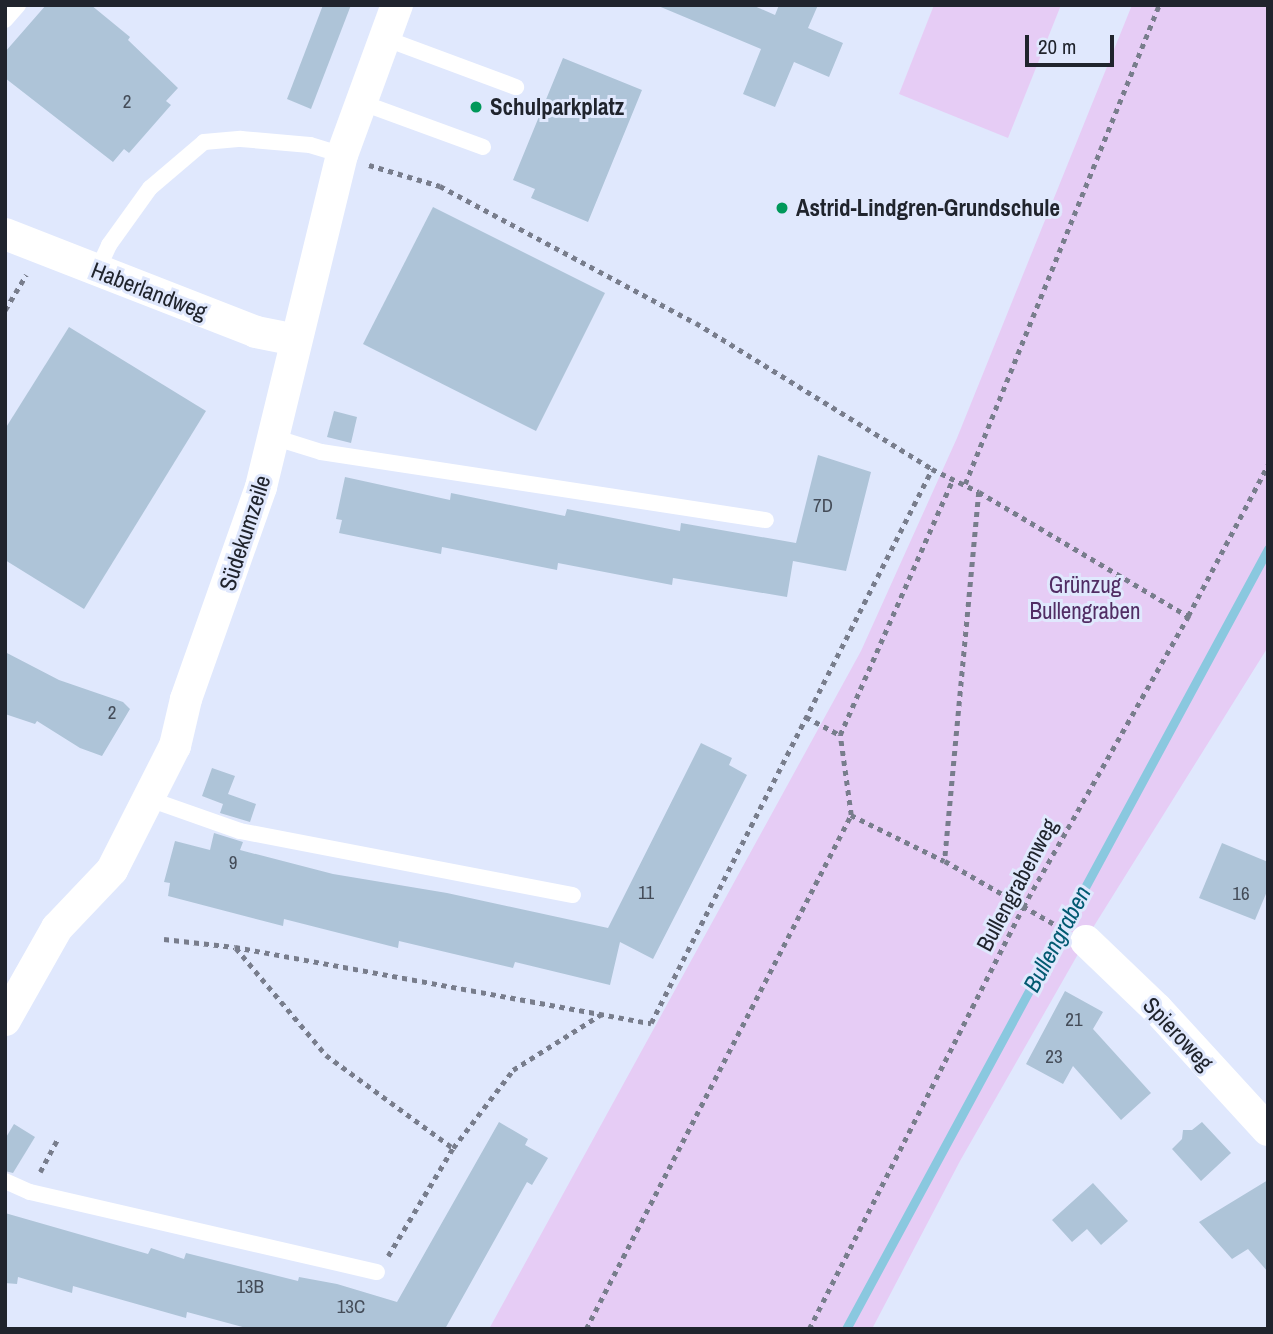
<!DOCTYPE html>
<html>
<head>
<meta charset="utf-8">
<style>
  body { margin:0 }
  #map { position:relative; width:1273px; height:1334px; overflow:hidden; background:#e0e8fd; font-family:"Archivo Narrow",sans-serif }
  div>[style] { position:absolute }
  .green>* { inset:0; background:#e6ccf5 }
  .stream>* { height:9px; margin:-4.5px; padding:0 4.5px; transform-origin:4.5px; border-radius:4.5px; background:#8ac8df }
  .building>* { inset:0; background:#aec4d8 }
  .path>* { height:4.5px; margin-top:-2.25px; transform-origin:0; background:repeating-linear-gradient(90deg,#787d8c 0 5px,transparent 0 10px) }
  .service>* { height:16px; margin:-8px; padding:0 8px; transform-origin:8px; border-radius:8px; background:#fff }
  .minor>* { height:32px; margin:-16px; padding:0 16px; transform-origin:16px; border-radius:16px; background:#fff }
  .dots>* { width:19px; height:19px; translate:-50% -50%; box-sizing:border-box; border:4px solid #e0e8fd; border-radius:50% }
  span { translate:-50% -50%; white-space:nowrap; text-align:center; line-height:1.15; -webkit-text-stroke:6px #e0e8fd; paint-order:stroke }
  .number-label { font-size:19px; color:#444c58 }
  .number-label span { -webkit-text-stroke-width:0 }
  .poi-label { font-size:23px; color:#20242d; font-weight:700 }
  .left { translate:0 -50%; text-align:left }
  .street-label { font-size:23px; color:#20242d }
  .park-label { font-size:23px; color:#512d64 }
  .water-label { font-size:24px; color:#025a71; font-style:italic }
  .frame { position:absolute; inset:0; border:7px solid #20242d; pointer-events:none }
  .scale { position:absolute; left:1025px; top:35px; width:89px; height:32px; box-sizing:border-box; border:4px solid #20242d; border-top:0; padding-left:9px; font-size:21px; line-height:24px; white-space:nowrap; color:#20242d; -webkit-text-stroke:5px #e0e8fd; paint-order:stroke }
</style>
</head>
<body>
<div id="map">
  <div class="green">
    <i style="clip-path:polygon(934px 5px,1061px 5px,1008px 138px,899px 94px)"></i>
    <i style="clip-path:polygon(1132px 5px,1268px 5px,1268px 647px,1094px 926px,960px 1161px,872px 1329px,489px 1329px,861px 651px,957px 438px)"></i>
  </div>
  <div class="stream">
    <i style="left:846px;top:1329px;width:887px;rotate:-61.59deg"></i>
  </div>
  <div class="building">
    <i style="clip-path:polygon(46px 5px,91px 5px,130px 37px,128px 40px,178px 88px,166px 101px,171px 105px,129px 153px,124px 149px,113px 162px,5px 78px,5px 52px)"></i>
    <i style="clip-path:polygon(323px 5px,351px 5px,311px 109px,287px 99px)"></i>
    <i style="clip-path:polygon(656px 5px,752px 5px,775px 15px,779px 5px,818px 5px,808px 28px,843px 43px,829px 77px,794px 62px,775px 107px,743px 94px,761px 49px)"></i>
    <i style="clip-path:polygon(563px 58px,642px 90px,588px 222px,531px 198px,535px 189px,513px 180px)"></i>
    <i style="clip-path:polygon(433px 207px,605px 293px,536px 431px,363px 344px)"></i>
    <i style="clip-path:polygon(69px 327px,206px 411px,84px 609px,5px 560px,5px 429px)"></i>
    <i style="clip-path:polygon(334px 411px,357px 417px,351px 443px,327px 437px)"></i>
    <i style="clip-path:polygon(818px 455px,871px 472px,846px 571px,793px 561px,787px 597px,673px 578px,672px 585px,558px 563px,557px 570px,442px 547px,441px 554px,339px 533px,342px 520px,336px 519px,345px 477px,450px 500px,451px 493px,565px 516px,567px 509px,680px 531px,681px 523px,796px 543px)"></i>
    <i style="clip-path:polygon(5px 652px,59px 680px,123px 702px,130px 709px,102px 756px,80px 748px,37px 721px,35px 724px,5px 714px)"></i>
    <i style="clip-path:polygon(701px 743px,732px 758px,729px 765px,747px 775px,653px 959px,620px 942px,610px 985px,515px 962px,513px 968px,399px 941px,398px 948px,284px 919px,283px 926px,168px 896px,170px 883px,164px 882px,175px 841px,210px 850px,214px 833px,243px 842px,240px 850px,333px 874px,447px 893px,608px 928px)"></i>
    <i style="clip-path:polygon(212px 768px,235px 776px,228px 794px,256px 804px,250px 822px,220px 813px,223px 804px,202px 796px)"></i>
    <i style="clip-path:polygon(1222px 843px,1268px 862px,1268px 889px,1255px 920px,1199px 898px)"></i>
    <i style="clip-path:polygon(1065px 991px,1103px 1012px,1093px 1029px,1151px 1093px,1121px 1120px,1073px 1066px,1063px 1084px,1026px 1064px)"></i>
    <i style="clip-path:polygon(499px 1122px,528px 1139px,525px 1145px,548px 1158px,532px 1185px,527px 1182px,445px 1329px,250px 1329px,187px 1312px,186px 1318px,73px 1286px,72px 1293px,18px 1277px,17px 1284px,5px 1283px,5px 1213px,148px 1254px,151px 1248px,184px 1259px,186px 1253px,298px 1281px,299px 1277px,337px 1284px,397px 1302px)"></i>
    <i style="clip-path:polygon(1202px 1122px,1231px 1153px,1201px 1181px,1172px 1149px,1182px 1139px,1183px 1130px,1192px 1130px)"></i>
    <i style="clip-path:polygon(14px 1124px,35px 1137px,13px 1173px,5px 1171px,5px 1139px)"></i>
    <i style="clip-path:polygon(1268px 1180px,1268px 1272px,1248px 1249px,1232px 1259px,1199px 1222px)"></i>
    <i style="clip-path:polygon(1093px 1183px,1128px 1221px,1101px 1245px,1087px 1229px,1072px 1242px,1052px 1220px)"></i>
  </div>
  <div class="path">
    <i style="left:369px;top:165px;width:74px;rotate:16.5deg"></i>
    <i style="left:440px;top:186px;width:290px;rotate:28.2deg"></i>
    <i style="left:696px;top:323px;width:278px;rotate:31.7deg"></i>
    <i style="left:932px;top:469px;width:52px;rotate:26.1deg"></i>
    <i style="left:979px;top:492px;width:371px;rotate:95.3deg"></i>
    <i style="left:945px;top:861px;width:134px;rotate:30deg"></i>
    <i style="left:5px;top:310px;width:41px;rotate:-59deg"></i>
    <i style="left:965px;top:484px;width:517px;rotate:-67.95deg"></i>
    <i style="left:979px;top:492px;width:243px;rotate:30.7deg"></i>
    <i style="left:806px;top:717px;width:38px;rotate:28deg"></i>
    <i style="left:851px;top:815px;width:104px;rotate:26.3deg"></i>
    <i style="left:164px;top:939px;width:71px;rotate:6.4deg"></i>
    <i style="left:235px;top:947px;width:423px;rotate:10.4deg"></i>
    <i style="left:651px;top:1023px;width:621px;rotate:-63.1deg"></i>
    <i style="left:236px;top:948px;width:140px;rotate:49.9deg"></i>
    <i style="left:326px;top:1055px;width:157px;rotate:36.2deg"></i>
    <i style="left:40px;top:1172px;width:38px;rotate:-62deg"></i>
    <i style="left:388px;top:1256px;width:126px;rotate:-59deg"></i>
    <i style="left:453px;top:1148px;width:98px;rotate:-52.4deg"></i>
    <i style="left:513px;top:1070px;width:107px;rotate:-32.3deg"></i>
    <i style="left:586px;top:1329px;width:578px;rotate:-62.73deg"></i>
    <i style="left:851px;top:815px;width:81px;rotate:-97.8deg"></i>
    <i style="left:840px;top:735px;width:280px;rotate:-66.2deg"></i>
    <i style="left:809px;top:1329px;width:473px;rotate:-63.1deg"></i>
    <i style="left:1023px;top:907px;width:335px;rotate:-60.4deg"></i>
    <i style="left:1188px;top:616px;width:171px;rotate:-62.1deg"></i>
  </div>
  <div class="service">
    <i style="left:5px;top:20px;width:20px;rotate:-49deg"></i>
    <i style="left:384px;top:38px;width:141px;rotate:20.4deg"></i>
    <i style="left:360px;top:102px;width:131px;rotate:20.1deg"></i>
    <i style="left:97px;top:271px;width:29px;rotate:-65deg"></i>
    <i style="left:109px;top:245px;width:70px;rotate:-54.3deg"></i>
    <i style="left:150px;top:188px;width:71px;rotate:-40.4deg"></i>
    <i style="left:204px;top:142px;width:37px;rotate:-5deg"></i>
    <i style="left:241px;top:139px;width:69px;rotate:5deg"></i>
    <i style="left:310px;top:145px;width:34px;rotate:17deg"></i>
    <i style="left:273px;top:437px;width:50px;rotate:17.4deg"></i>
    <i style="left:321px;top:452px;width:450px;rotate:8.7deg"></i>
    <i style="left:149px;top:799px;width:96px;rotate:19.4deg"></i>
    <i style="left:240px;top:831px;width:339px;rotate:10.9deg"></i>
    <i style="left:5px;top:1181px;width:27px;rotate:24deg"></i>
    <i style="left:30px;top:1192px;width:356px;rotate:13deg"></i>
  </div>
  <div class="minor">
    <i style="left:5px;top:234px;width:269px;rotate:21.3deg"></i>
    <i style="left:256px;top:332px;width:41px;rotate:11.3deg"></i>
    <i style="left:1086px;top:941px;width:98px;rotate:43.8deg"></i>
    <i style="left:1157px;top:1009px;width:164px;rotate:47.5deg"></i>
    <i style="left:5px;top:1020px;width:106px;rotate:-60.5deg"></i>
    <i style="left:57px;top:928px;width:80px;rotate:-46.5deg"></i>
    <i style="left:112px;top:870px;width:139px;rotate:-63.1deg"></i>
    <i style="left:175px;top:746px;width:48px;rotate:-76.8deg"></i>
    <i style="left:186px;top:699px;width:225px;rotate:-70.5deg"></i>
    <i style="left:261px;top:487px;width:342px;rotate:-76.3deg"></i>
    <i style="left:342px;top:155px;width:160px;rotate:-69.9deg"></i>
  </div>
  <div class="dots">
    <i style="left:476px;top:107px;background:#00985a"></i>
    <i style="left:782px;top:208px;background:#00985a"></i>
  </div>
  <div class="number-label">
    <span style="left:127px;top:102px">2</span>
    <span style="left:823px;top:506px">7D</span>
    <span style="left:112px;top:713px">2</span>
    <span style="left:233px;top:863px">9</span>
    <span style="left:646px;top:893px">11</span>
    <span style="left:1241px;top:894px">16</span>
    <span style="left:1074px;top:1020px">21</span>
    <span style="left:1054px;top:1057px">23</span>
    <span style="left:250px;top:1287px">13B</span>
    <span style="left:351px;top:1307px">13C</span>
  </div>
  <div class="poi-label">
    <span class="left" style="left:490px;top:107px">Schulparkplatz</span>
    <span class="left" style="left:796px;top:208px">Astrid-Lindgren-Grundschule</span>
  </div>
  <div class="street-label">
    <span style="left:149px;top:291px;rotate:21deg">Haberlandweg</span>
    <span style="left:245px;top:533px;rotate:-72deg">Südekumzeile</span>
    <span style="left:1017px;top:885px;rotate:-62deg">Bullengrabenweg</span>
    <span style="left:1178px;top:1034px;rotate:47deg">Spieroweg</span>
  </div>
  <div class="park-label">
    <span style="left:1085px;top:598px">Grünzug<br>Bullengraben</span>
  </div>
  <div class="water-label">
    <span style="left:1057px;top:939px;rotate:-62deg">Bullengraben</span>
  </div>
  <div class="frame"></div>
  <div class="scale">20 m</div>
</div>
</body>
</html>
